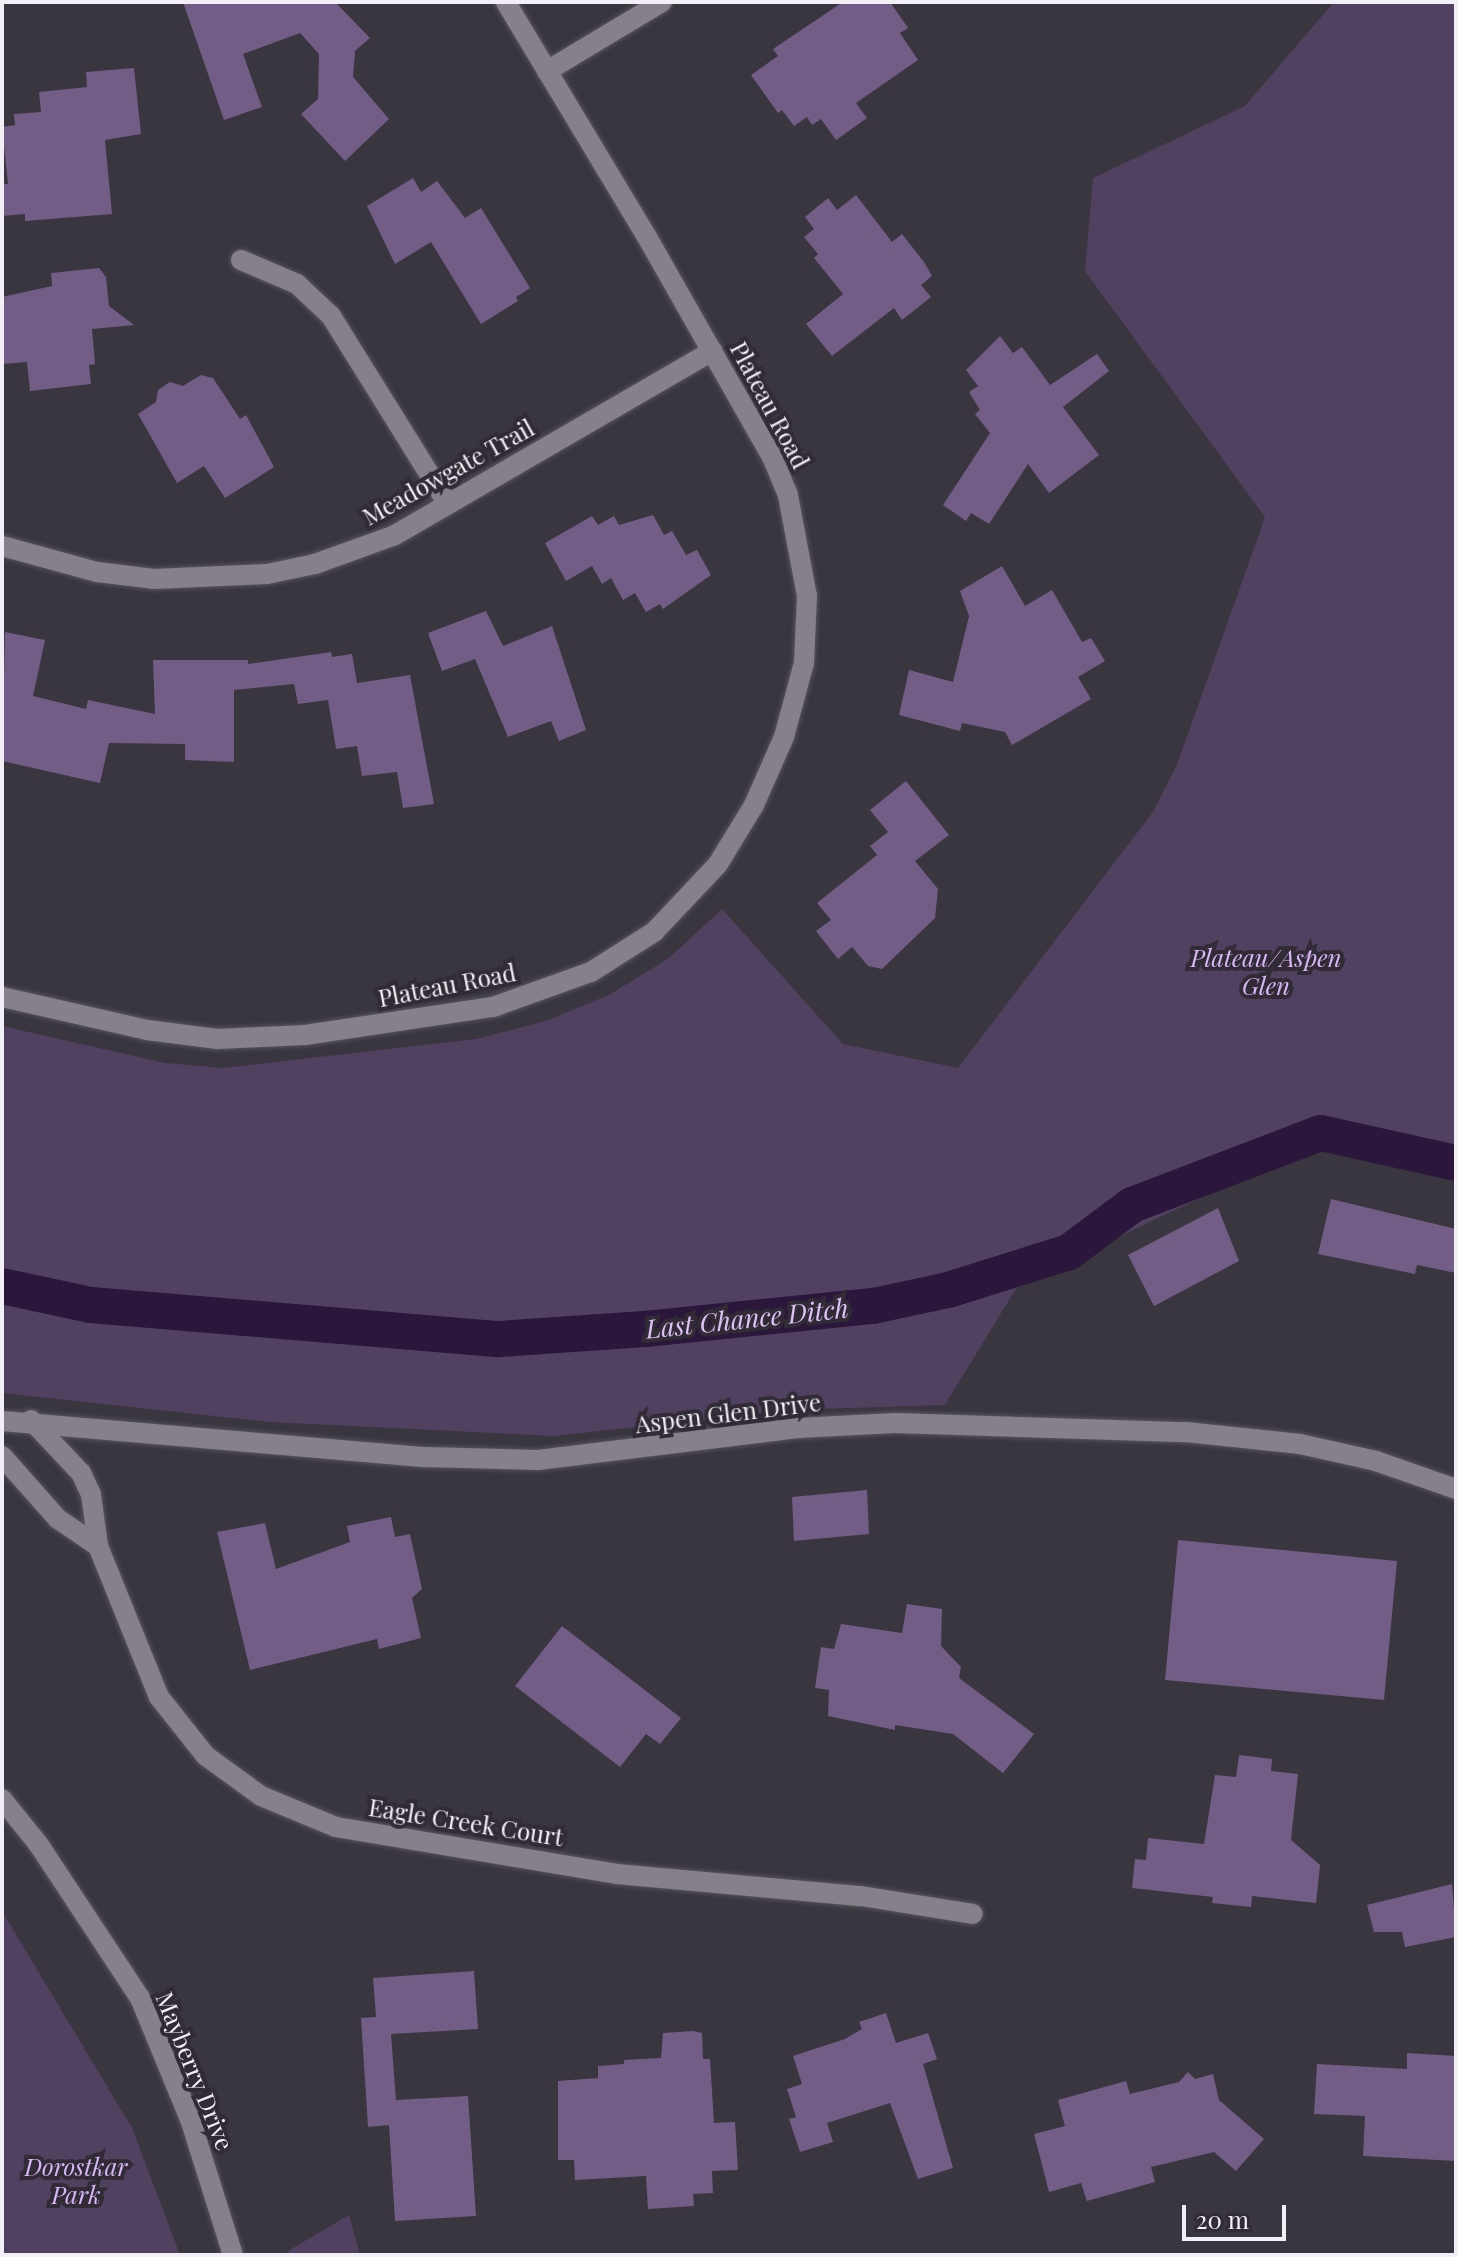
<!DOCTYPE html>
<html>
<head>
<meta charset="utf-8">
<style>
  body { margin:0 }
  #map { position:relative; width:1458px; height:2257px; overflow:hidden; background:#3a363f; font-family:"Playfair Display",serif }
  div>[style] { position:absolute }
  .green>* { inset:0; background:#514160 }
  .canal>* { height:36px; margin:-18px; padding:0 18px; transform-origin:18px; border-radius:18px; background:#2b173c }
  .building>* { inset:0; background:#725d87 }
  .roads { filter:drop-shadow(0 0 2px #57545c) drop-shadow(0 0 2px #57545c) }
  .minor>* { height:20px; margin:-10px; padding:0 10px; transform-origin:10px; border-radius:10px; background:#85808b }
  .tertiary>* { height:20px; margin:-10px; padding:0 10px; transform-origin:10px; border-radius:10px; background:#85808b }
  .secondary>* { height:20px; margin:-10px; padding:0 10px; transform-origin:10px; border-radius:10px; background:#85808b }
  span { translate:-50% -50%; white-space:nowrap; text-align:center; line-height:1.15; -webkit-text-stroke:8px #302b35; paint-order:stroke }
  .street-label { font-size:24px; color:#f2eff6 }
  .park-label { font-size:24px; color:#d9b7fa; font-style:italic }
  .water-label { font-size:26px; color:#dec3f9; font-style:italic }
  .frame { position:absolute; inset:0; border:4px solid #f2eff6; pointer-events:none }
  .scale { position:absolute; left:1182px; top:2205px; width:104px; height:36px; box-sizing:border-box; border:4px solid #f2eff6; border-top:0; padding-left:10px; font-size:24px; line-height:28px; white-space:nowrap; color:#f2eff6; -webkit-text-stroke:6px #302b35; paint-order:stroke }
</style>
</head>
<body>
<div id="map">
  <div class="green">
    <i style="clip-path:polygon(1334px 2px,1456px 2px,1456px 1178px,1324px 1150px,1280px 1163px,1168px 1213px,1017px 1287px,945px 1405px,787px 1410px,554px 1436px,270px 1422px,2px 1393px,2px 1026px,165px 1063px,224px 1068px,476px 1039px,546px 1021px,611px 994px,669px 958px,722px 909px,843px 1044px,958px 1068px,1153px 812px,1177px 765px,1265px 517px,1085px 271px,1093px 178px,1245px 106px)"></i>
    <i style="clip-path:polygon(2px 1911px,132px 2128px,180px 2255px,2px 2255px)"></i>
    <i style="clip-path:polygon(349px 2215px,360px 2255px,289px 2255px,288px 2251px)"></i>
  </div>
  <div class="canal">
    <i style="left:2px;top:1286px;width:91px;rotate:12.1deg"></i>
    <i style="left:91px;top:1305px;width:409px;rotate:4.8deg"></i>
    <i style="left:499px;top:1339px;width:146px;rotate:-3.9deg"></i>
    <i style="left:645px;top:1329px;width:229px;rotate:-5.8deg"></i>
    <i style="left:873px;top:1306px;width:77px;rotate:-12deg"></i>
    <i style="left:948px;top:1290px;width:127px;rotate:-17.4deg"></i>
    <i style="left:1069px;top:1252px;width:79px;rotate:-36.7deg"></i>
    <i style="left:1132px;top:1205px;width:202px;rotate:-20.9deg"></i>
    <i style="left:1321px;top:1133px;width:138px;rotate:12.5deg"></i>
  </div>
  <div class="building">
    <i style="clip-path:polygon(183px 2px,335px 2px,370px 38px,355px 51px,353px 77px,389px 119px,345px 161px,301px 114px,318px 99px,319px 54px,300px 33px,243px 54px,262px 107px,224px 120px)"></i>
    <i style="clip-path:polygon(843px 2px,890px 2px,908px 28px,900px 33px,918px 60px,856px 103px,867px 118px,836px 140px,821px 119px,812px 125px,807px 117px,794px 126px,782px 110px,778px 113px,751px 75px,778px 56px,773px 49px)"></i>
    <i style="clip-path:polygon(134px 68px,141px 134px,105px 140px,112px 214px,25px 221px,25px 214px,2px 216px,2px 184px,8px 184px,2px 127px,15px 125px,14px 114px,41px 112px,39px 92px,87px 87px,86px 72px)"></i>
    <i style="clip-path:polygon(413px 178px,421px 192px,437px 181px,465px 218px,481px 208px,530px 288px,516px 297px,518px 301px,481px 324px,431px 242px,395px 264px,367px 206px)"></i>
    <i style="clip-path:polygon(856px 195px,892px 242px,902px 234px,924px 262px,932px 276px,921px 285px,931px 297px,902px 320px,894px 308px,832px 356px,806px 324px,843px 294px,814px 258px,818px 254px,804px 237px,814px 229px,805px 217px,828px 198px,837px 210px)"></i>
    <i style="clip-path:polygon(99px 268px,106px 277px,109px 306px,134px 325px,92px 329px,95px 364px,89px 365px,91px 384px,30px 391px,27px 362px,2px 364px,2px 297px,52px 286px,51px 273px)"></i>
    <i style="clip-path:polygon(1000px 336px,1013px 353px,1022px 347px,1050px 385px,1097px 354px,1109px 371px,1063px 407px,1099px 455px,1049px 493px,1028px 464px,989px 524px,971px 513px,966px 521px,943px 505px,990px 433px,975px 414px,980px 410px,969px 392px,978px 386px,966px 370px)"></i>
    <i style="clip-path:polygon(201px 375px,213px 378px,240px 419px,246px 415px,274px 467px,225px 498px,204px 466px,177px 483px,138px 414px,156px 402px,158px 390px,170px 382px,183px 386px)"></i>
    <i style="clip-path:polygon(653px 515px,664px 535px,672px 531px,686px 555px,697px 550px,711px 575px,663px 609px,660px 604px,646px 612px,635px 593px,623px 600px,611px 578px,602px 584px,592px 566px,566px 581px,545px 543px,592px 516px,598px 525px,614px 516px,619px 525px)"></i>
    <i style="clip-path:polygon(1002px 566px,1025px 606px,1052px 590px,1082px 642px,1091px 638px,1105px 661px,1078px 677px,1091px 699px,1012px 745px,1005px 732px,962px 723px,960px 731px,899px 715px,909px 670px,953px 682px,969px 616px,960px 591px)"></i>
    <i style="clip-path:polygon(486px 611px,503px 646px,552px 626px,586px 730px,559px 741px,551px 721px,508px 737px,475px 659px,442px 671px,428px 633px)"></i>
    <i style="clip-path:polygon(5px 632px,45px 640px,33px 696px,86px 709px,88px 700px,155px 714px,153px 660px,248px 660px,248px 664px,331px 652px,332px 657px,352px 654px,357px 683px,410px 675px,434px 804px,403px 808px,397px 772px,362px 776px,357px 746px,336px 749px,328px 700px,298px 704px,294px 684px,234px 690px,234px 762px,185px 760px,185px 744px,109px 743px,100px 783px,2px 761px)"></i>
    <i style="clip-path:polygon(906px 781px,949px 835px,915px 861px,938px 889px,935px 918px,882px 969px,868px 966px,852px 947px,838px 959px,816px 931px,831px 920px,817px 903px,877px 855px,870px 846px,888px 832px,870px 810px)"></i>
    <i style="clip-path:polygon(1331px 1199px,1456px 1229px,1456px 1273px,1417px 1265px,1415px 1274px,1318px 1254px)"></i>
    <i style="clip-path:polygon(1218px 1208px,1239px 1261px,1154px 1306px,1128px 1255px)"></i>
    <i style="clip-path:polygon(867px 1490px,869px 1534px,794px 1541px,792px 1497px)"></i>
    <i style="clip-path:polygon(391px 1517px,395px 1537px,410px 1534px,422px 1589px,412px 1598px,421px 1638px,379px 1649px,377px 1639px,250px 1670px,217px 1532px,265px 1523px,276px 1569px,350px 1542px,347px 1526px)"></i>
    <i style="clip-path:polygon(1178px 1540px,1397px 1561px,1384px 1700px,1165px 1680px)"></i>
    <i style="clip-path:polygon(907px 1604px,942px 1609px,941px 1646px,961px 1667px,959px 1678px,1034px 1734px,1003px 1773px,953px 1734px,895px 1725px,895px 1730px,828px 1716px,829px 1690px,815px 1688px,821px 1647px,834px 1649px,841px 1624px,902px 1633px)"></i>
    <i style="clip-path:polygon(562px 1626px,681px 1718px,660px 1744px,646px 1734px,620px 1767px,515px 1686px)"></i>
    <i style="clip-path:polygon(1239px 1755px,1272px 1759px,1271px 1771px,1298px 1774px,1291px 1840px,1320px 1865px,1316px 1903px,1252px 1896px,1251px 1907px,1212px 1903px,1213px 1897px,1132px 1888px,1135px 1859px,1146px 1860px,1148px 1838px,1204px 1844px,1215px 1775px,1236px 1777px)"></i>
    <i style="clip-path:polygon(1452px 1884px,1456px 1937px,1405px 1947px,1402px 1932px,1374px 1932px,1367px 1905px)"></i>
    <i style="clip-path:polygon(474px 1971px,478px 2029px,391px 2034px,396px 2100px,468px 2096px,476px 2216px,395px 2221px,389px 2125px,368px 2127px,361px 2018px,376px 2017px,373px 1978px)"></i>
    <i style="clip-path:polygon(886px 2013px,896px 2043px,928px 2033px,937px 2059px,923px 2064px,953px 2168px,918px 2179px,890px 2103px,827px 2123px,833px 2142px,800px 2152px,789px 2119px,796px 2117px,787px 2089px,802px 2084px,793px 2056px,845px 2039px,862px 2029px,859px 2022px)"></i>
    <i style="clip-path:polygon(693px 2031px,702px 2033px,703px 2059px,710px 2059px,714px 2123px,735px 2122px,738px 2170px,712px 2171px,713px 2193px,693px 2194px,694px 2206px,648px 2209px,646px 2176px,575px 2180px,574px 2160px,558px 2160px,558px 2081px,598px 2078px,598px 2066px,624px 2064px,624px 2060px,661px 2058px,663px 2033px)"></i>
    <i style="clip-path:polygon(1407px 2053px,1456px 2056px,1456px 2161px,1363px 2156px,1365px 2116px,1314px 2114px,1317px 2064px,1407px 2069px)"></i>
    <i style="clip-path:polygon(1188px 2072px,1195px 2079px,1213px 2074px,1219px 2100px,1264px 2139px,1236px 2171px,1214px 2152px,1151px 2167px,1155px 2182px,1087px 2201px,1081px 2183px,1049px 2192px,1034px 2134px,1065px 2126px,1058px 2100px,1126px 2081px,1130px 2094px,1179px 2082px)"></i>
  </div>
  <div class="roads">
    <div class="minor">
      <i style="left:547px;top:71px;width:134px;rotate:-31deg"></i>
      <i style="left:241px;top:260px;width:61px;rotate:23.2deg"></i>
      <i style="left:297px;top:284px;width:47px;rotate:43.3deg"></i>
      <i style="left:331px;top:316px;width:221px;rotate:58.1deg"></i>
      <i style="left:2px;top:546px;width:98px;rotate:15.3deg"></i>
      <i style="left:97px;top:572px;width:57px;rotate:7deg"></i>
      <i style="left:154px;top:579px;width:113px;rotate:-2.5deg"></i>
      <i style="left:267px;top:574px;width:49px;rotate:-11.8deg"></i>
      <i style="left:315px;top:564px;width:85px;rotate:-19.9deg"></i>
      <i style="left:395px;top:535px;width:367px;rotate:-30.1deg"></i>
      <i style="left:31px;top:1420px;width:73px;rotate:46.7deg"></i>
      <i style="left:81px;top:1473px;width:23px;rotate:65deg"></i>
      <i style="left:91px;top:1494px;width:52px;rotate:82.3deg"></i>
      <i style="left:98px;top:1546px;width:163px;rotate:68deg"></i>
      <i style="left:159px;top:1697px;width:75px;rotate:51.5deg"></i>
      <i style="left:206px;top:1756px;width:68px;rotate:36deg"></i>
      <i style="left:261px;top:1796px;width:81px;rotate:22.5deg"></i>
      <i style="left:336px;top:1827px;width:285px;rotate:9.5deg"></i>
      <i style="left:617px;top:1874px;width:245px;rotate:5.2deg"></i>
      <i style="left:861px;top:1896px;width:113px;rotate:9.1deg"></i>
      <i style="left:2px;top:1421px;width:425px;rotate:4.9deg"></i>
      <i style="left:425px;top:1457px;width:113px;rotate:1.5deg"></i>
      <i style="left:538px;top:1460px;width:262px;rotate:-7deg"></i>
      <i style="left:798px;top:1428px;width:97px;rotate:-3deg"></i>
      <i style="left:895px;top:1423px;width:291px;rotate:1.8deg"></i>
      <i style="left:1186px;top:1432px;width:115px;rotate:6deg"></i>
      <i style="left:1300px;top:1444px;width:78px;rotate:12.6deg"></i>
      <i style="left:1376px;top:1461px;width:85px;rotate:19.3deg"></i>
      <i style="left:2px;top:1456px;width:84px;rotate:48.4deg"></i>
      <i style="left:58px;top:1519px;width:48px;rotate:34deg"></i>
    </div>
    <div class="tertiary">
      <i style="left:2px;top:997px;width:149px;rotate:12.8deg"></i>
      <i style="left:147px;top:1030px;width:71px;rotate:7.3deg"></i>
      <i style="left:217px;top:1039px;width:88px;rotate:-2.6deg"></i>
      <i style="left:305px;top:1035px;width:190px;rotate:-8.5deg"></i>
      <i style="left:493px;top:1007px;width:104px;rotate:-19.7deg"></i>
      <i style="left:591px;top:972px;width:75px;rotate:-32.4deg"></i>
      <i style="left:654px;top:932px;width:93px;rotate:-46.7deg"></i>
      <i style="left:718px;top:864px;width:69px;rotate:-58.6deg"></i>
      <i style="left:754px;top:805px;width:74px;rotate:-66.2deg"></i>
      <i style="left:784px;top:737px;width:77px;rotate:-74.9deg"></i>
      <i style="left:804px;top:663px;width:67px;rotate:-87.4deg"></i>
      <i style="left:807px;top:596px;width:103px;rotate:-100.7deg"></i>
      <i style="left:788px;top:495px;width:41px;rotate:-112.8deg"></i>
      <i style="left:772px;top:457px;width:253px;rotate:-119.6deg"></i>
      <i style="left:647px;top:237px;width:274px;rotate:-121deg"></i>
    </div>
    <div class="secondary">
      <i style="left:2px;top:1799px;width:59px;rotate:51.2deg"></i>
      <i style="left:39px;top:1845px;width:183px;rotate:56.6deg"></i>
      <i style="left:140px;top:1998px;width:134px;rotate:67.6deg"></i>
      <i style="left:191px;top:2122px;width:139px;rotate:72.5deg"></i>
    </div>
  </div>
  <div class="street-label">
    <span style="left:770px;top:405px;rotate:62deg">Plateau Road</span>
    <span style="left:448px;top:472px;rotate:-29deg">Meadowgate Trail</span>
    <span style="left:447px;top:985px;rotate:-11deg">Plateau Road</span>
    <span style="left:728px;top:1413px;rotate:-7deg">Aspen Glen Drive</span>
    <span style="left:466px;top:1822px;rotate:9deg">Eagle Creek Court</span>
    <span style="left:195px;top:2071px;rotate:68deg">Mayberry Drive</span>
  </div>
  <div class="park-label">
    <span style="left:1266px;top:972px">Plateau/Aspen<br>Glen</span>
    <span style="left:76px;top:2181px">Dorostkar<br>Park</span>
  </div>
  <div class="water-label">
    <span style="left:747px;top:1318px;rotate:-6deg">Last Chance Ditch</span>
  </div>
  <div class="frame"></div>
  <div class="scale">20 m</div>
</div>
</body>
</html>
